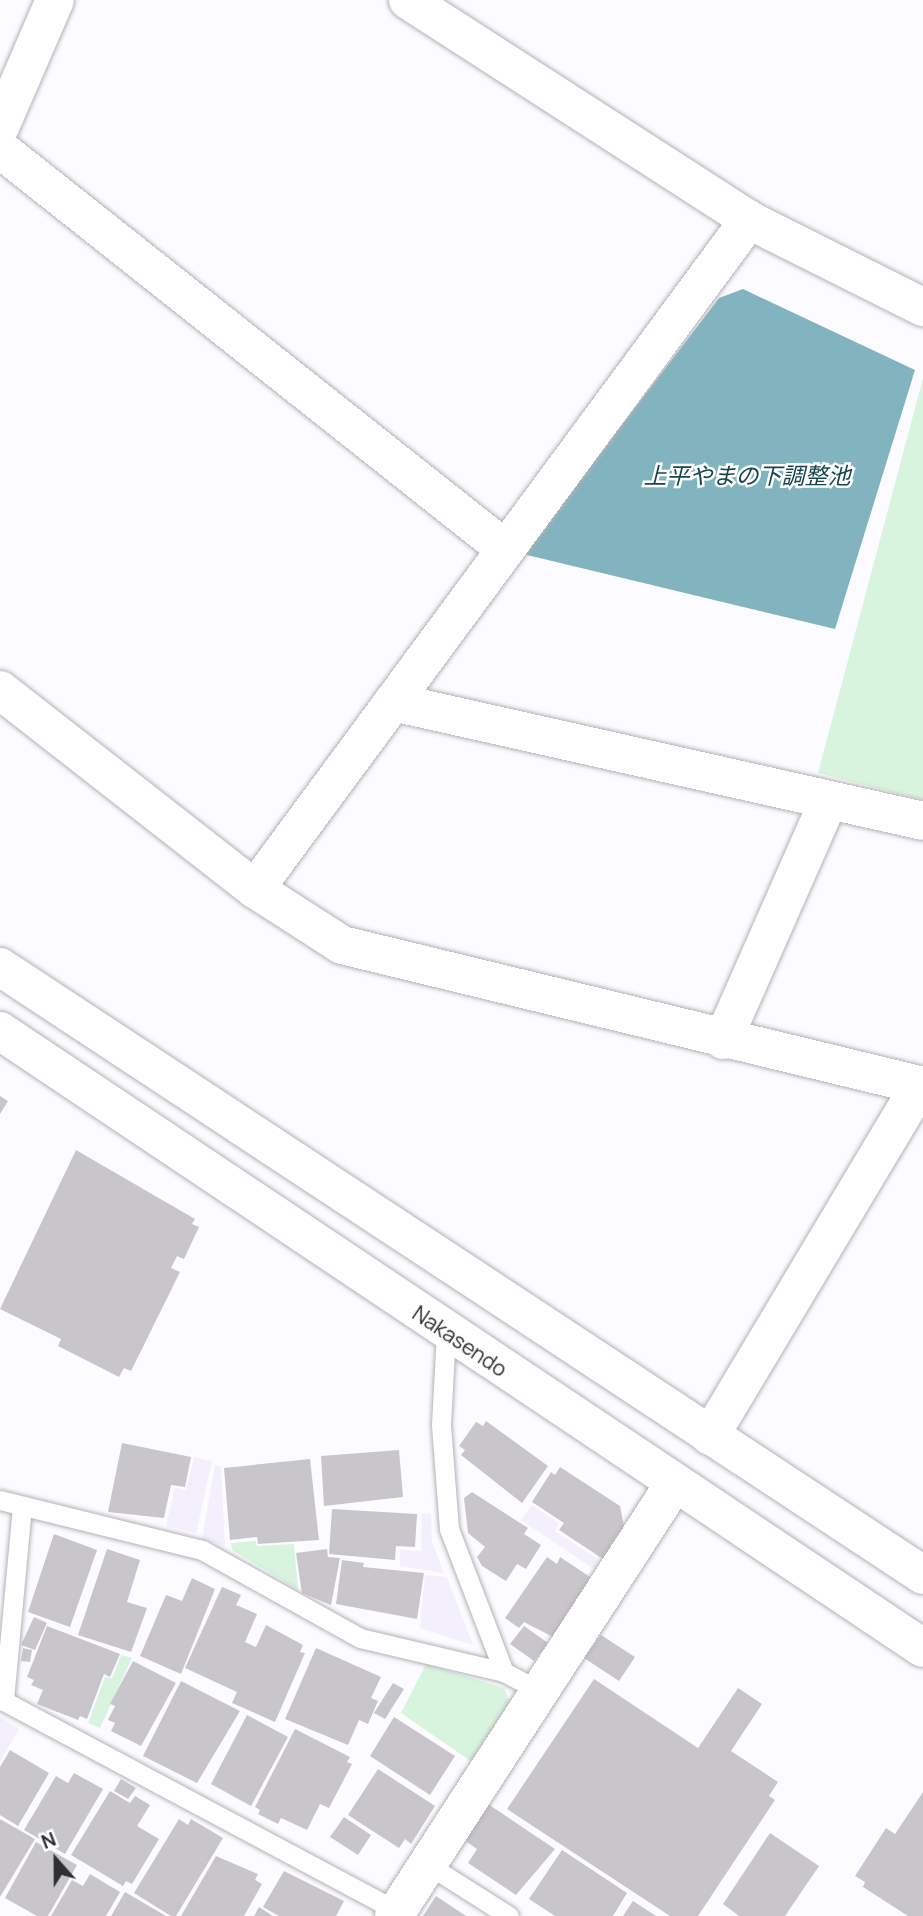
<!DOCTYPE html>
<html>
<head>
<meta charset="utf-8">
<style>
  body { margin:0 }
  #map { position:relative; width:923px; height:1916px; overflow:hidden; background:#fcfbff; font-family:Manrope,"Noto Sans JP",sans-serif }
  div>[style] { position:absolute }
  .built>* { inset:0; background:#f4effd }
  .green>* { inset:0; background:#d8f4de }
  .water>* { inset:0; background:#81b4be }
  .building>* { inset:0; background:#c9c6cb }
  .roads { filter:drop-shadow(0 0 2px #b4b2b7) drop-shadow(0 0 2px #b4b2b7) }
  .service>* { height:19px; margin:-9.5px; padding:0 9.5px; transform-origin:9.5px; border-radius:9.5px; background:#fff }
  .minor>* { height:38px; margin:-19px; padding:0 19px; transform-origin:19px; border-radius:19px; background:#fff }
  .tertiary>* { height:38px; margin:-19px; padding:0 19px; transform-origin:19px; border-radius:19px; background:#fff }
  .trunk>* { height:38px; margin:-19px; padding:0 19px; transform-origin:19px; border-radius:19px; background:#fff }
  span { translate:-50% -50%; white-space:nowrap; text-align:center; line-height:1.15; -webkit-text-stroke:5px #fff; paint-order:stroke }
  .street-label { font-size:21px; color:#2f2f31 }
  .water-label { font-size:23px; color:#16454d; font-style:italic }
  .north { position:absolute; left:21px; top:1825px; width:70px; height:70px; -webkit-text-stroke:5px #fff; paint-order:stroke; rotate:339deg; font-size:19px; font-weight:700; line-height:28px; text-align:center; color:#2f2f31 }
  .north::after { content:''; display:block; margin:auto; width:24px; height:32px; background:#2f2f31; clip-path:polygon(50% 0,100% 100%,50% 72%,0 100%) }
</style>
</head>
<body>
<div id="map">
  <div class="built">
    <i style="clip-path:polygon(194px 1457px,212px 1461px,196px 1533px,166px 1526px,175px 1488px,186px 1490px)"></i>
    <i style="clip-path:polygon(215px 1465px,221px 1466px,225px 1546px,202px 1539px)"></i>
    <i style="clip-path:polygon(532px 1505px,559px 1523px,555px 1531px,599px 1560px,594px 1569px,521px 1520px)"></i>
    <i style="clip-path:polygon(422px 1513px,431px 1514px,432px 1542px,444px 1573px,400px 1566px,400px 1550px,421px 1551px)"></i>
    <i style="clip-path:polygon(425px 1575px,447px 1577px,473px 1645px,420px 1628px)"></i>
    <i style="clip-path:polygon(0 1717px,19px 1729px,0 1762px)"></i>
  </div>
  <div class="green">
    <i style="clip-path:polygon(923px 378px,923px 800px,818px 773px)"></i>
    <i style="clip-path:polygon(256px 1541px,257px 1546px,294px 1544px,298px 1590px,232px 1550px,231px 1543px)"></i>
    <i style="clip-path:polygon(121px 1655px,132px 1658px,100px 1728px,88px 1723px,105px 1677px,112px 1678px)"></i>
    <i style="clip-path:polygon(426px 1664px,504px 1688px,512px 1707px,472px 1762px,401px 1713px)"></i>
  </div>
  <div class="water">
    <i style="clip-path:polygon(743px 289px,915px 370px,835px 629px,523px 554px,719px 298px)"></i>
  </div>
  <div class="building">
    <i style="clip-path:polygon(0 1096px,8px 1101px,0 1114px)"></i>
    <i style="clip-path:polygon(76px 1150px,195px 1219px,192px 1224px,199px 1227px,184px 1259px,177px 1256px,171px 1268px,180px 1272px,131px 1371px,124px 1368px,119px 1377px,58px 1346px,61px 1339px,0 1309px)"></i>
    <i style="clip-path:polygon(486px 1421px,548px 1466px,522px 1503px,461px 1455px,465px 1450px,459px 1446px,476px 1422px,483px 1426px)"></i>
    <i style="clip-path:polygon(122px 1443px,191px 1457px,185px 1487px,171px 1485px,164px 1518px,108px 1512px)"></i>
    <i style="clip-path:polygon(399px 1450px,403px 1497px,324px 1506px,321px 1456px)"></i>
    <i style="clip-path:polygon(310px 1459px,319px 1540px,258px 1544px,257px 1537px,230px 1540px,224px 1468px)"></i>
    <i style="clip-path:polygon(560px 1467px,620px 1506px,624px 1526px,603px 1559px,559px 1530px,564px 1523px,532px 1502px,551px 1472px,555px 1475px)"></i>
    <i style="clip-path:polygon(472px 1492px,528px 1528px,524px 1534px,541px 1545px,526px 1569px,517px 1564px,506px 1581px,482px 1566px,477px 1557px,485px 1547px,468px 1533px,464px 1498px)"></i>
    <i style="clip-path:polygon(332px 1509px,417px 1514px,415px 1547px,396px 1546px,395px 1560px,329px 1554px)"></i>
    <i style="clip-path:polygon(54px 1534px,97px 1550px,70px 1627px,28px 1612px)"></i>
    <i style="clip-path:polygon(107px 1549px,140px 1560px,127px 1602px,147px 1608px,131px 1652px,78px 1635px)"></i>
    <i style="clip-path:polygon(327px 1549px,328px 1557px,340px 1558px,331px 1605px,302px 1593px,296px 1553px)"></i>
    <i style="clip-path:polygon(547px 1557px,557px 1564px,560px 1557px,593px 1579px,553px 1637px,524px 1622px,519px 1628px,505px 1618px)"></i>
    <i style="clip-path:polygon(342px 1560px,364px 1563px,363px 1567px,424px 1573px,417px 1619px,336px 1604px)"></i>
    <i style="clip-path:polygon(192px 1578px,215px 1589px,181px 1674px,140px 1656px,166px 1595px,182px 1601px)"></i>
    <i style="clip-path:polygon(222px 1587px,241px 1595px,236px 1605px,257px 1614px,245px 1642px,256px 1647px,266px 1625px,303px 1645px,300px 1652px,305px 1653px,275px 1722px,232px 1703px,237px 1692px,185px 1668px)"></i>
    <i style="clip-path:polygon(34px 1617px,47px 1623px,35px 1650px,21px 1645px)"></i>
    <i style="clip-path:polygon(47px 1626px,120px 1654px,110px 1677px,104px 1674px,87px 1719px,80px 1716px,78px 1720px,37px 1704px,43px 1690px,31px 1685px,34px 1680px,27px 1677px)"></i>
    <i style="clip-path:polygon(524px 1626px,548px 1643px,534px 1661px,510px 1644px)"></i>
    <i style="clip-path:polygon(601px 1635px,635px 1657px,619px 1681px,584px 1658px)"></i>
    <i style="clip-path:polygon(23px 1648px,32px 1650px,30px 1662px,21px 1661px)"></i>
    <i style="clip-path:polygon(316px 1648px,381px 1677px,371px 1698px,378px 1701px,368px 1724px,359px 1720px,348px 1745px,285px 1719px)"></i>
    <i style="clip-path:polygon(133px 1661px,176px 1683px,141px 1746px,111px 1731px,115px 1723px,108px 1720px,115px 1706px,110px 1704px)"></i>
    <i style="clip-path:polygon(594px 1679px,698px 1748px,738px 1688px,762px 1704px,731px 1751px,778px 1782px,769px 1796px,775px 1800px,698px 1916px,670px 1916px,507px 1809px)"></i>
    <i style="clip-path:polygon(181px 1681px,240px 1711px,197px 1783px,143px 1756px)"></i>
    <i style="clip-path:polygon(393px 1683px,404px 1689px,385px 1719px,374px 1713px)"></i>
    <i style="clip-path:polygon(247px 1715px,288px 1737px,251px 1806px,211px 1784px)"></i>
    <i style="clip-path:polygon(394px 1717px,455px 1756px,430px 1795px,370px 1756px)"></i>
    <i style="clip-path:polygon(295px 1729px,350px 1757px,347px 1762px,352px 1764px,329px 1808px,320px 1804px,307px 1830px,281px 1818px,278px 1824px,258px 1814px,260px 1810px,255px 1807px)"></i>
    <i style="clip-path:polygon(10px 1750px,49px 1773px,18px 1826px,0 1815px,0 1767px)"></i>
    <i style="clip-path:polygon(378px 1769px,435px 1806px,411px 1844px,405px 1839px,399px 1848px,348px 1815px)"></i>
    <i style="clip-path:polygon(74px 1773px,103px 1789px,65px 1854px,24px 1830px,56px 1776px,68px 1783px)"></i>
    <i style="clip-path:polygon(121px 1779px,136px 1788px,128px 1799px,114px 1791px)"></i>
    <i style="clip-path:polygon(110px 1791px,130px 1803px,135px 1796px,150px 1805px,137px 1826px,159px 1839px,132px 1884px,126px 1881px,123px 1886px,71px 1855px)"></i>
    <i style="clip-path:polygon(923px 1792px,923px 1916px,908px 1916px,863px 1887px,865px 1882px,855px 1876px,886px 1828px,895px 1834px)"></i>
    <i style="clip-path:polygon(488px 1804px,555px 1849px,516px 1895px,468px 1863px,477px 1849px,464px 1840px)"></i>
    <i style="clip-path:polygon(344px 1817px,371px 1835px,358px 1855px,330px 1837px)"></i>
    <i style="clip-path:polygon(0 1819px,35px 1839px,0 1897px)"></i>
    <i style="clip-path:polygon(179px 1819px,188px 1825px,191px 1819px,223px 1838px,176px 1916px,171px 1916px,134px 1893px)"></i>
    <i style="clip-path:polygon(770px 1833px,819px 1866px,785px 1916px,739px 1916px,723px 1904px)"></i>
    <i style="clip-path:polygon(36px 1842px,77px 1865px,48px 1916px,37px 1916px,5px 1898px)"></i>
    <i style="clip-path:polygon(562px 1850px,627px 1893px,613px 1916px,555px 1916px,529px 1899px)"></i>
    <i style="clip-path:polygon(216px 1856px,258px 1874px,255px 1880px,262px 1884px,244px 1916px,181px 1916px)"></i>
    <i style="clip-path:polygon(284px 1871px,344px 1901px,336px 1916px,279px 1916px,263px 1907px)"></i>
    <i style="clip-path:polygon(90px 1874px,120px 1892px,106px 1916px,51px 1916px,72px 1880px,83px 1886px)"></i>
    <i style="clip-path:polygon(125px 1892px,166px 1916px,111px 1916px)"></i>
    <i style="clip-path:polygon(436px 1896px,466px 1916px,423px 1916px)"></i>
    <i style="clip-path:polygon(633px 1901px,656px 1916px,623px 1916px)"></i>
    <i style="clip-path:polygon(259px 1907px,273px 1916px,254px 1916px)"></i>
  </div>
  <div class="roads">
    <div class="service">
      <i style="left:446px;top:1332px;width:93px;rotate:93.1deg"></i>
      <i style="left:441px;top:1425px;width:104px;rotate:85.6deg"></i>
      <i style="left:449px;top:1529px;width:153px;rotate:69deg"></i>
      <i style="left:0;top:1500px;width:208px;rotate:13.9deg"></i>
      <i style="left:202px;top:1550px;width:181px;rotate:29.1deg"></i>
      <i style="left:360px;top:1638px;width:148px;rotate:13.3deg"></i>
      <i style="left:504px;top:1672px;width:38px;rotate:28deg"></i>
      <i style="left:22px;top:1506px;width:196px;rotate:95.3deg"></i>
      <i style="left:4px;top:1701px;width:446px;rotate:28.1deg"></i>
      <i style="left:427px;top:1864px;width:97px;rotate:32.4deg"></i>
    </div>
    <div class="minor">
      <i style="left:0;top:149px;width:644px;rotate:38.38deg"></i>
      <i style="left:0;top:690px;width:323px;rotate:38deg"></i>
      <i style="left:255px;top:889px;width:103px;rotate:32.8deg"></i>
      <i style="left:342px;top:945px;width:598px;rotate:13.64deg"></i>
      <i style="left:393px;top:702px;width:543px;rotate:12.65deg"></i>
      <i style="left:255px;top:889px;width:832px;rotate:-53.56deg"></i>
      <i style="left:723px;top:1040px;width:262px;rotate:-66.2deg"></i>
      <i style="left:710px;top:1436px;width:409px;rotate:-59.1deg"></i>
      <i style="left:394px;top:1916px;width:515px;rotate:-57.05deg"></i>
    </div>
    <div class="tertiary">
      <i style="left:408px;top:0;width:406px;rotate:32.8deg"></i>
      <i style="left:749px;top:220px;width:195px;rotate:26.6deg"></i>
      <i style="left:0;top:127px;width:138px;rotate:-66.6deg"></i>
    </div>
    <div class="trunk">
      <i style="left:0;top:967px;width:1105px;rotate:33.37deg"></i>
      <i style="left:0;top:1031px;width:1110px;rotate:33.76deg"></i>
    </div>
  </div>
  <div class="street-label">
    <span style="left:460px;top:1341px;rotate:34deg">Nakasendo</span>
  </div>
  <div class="water-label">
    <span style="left:747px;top:475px">上平やまの下調整池</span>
  </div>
  <div class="north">N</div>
</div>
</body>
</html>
